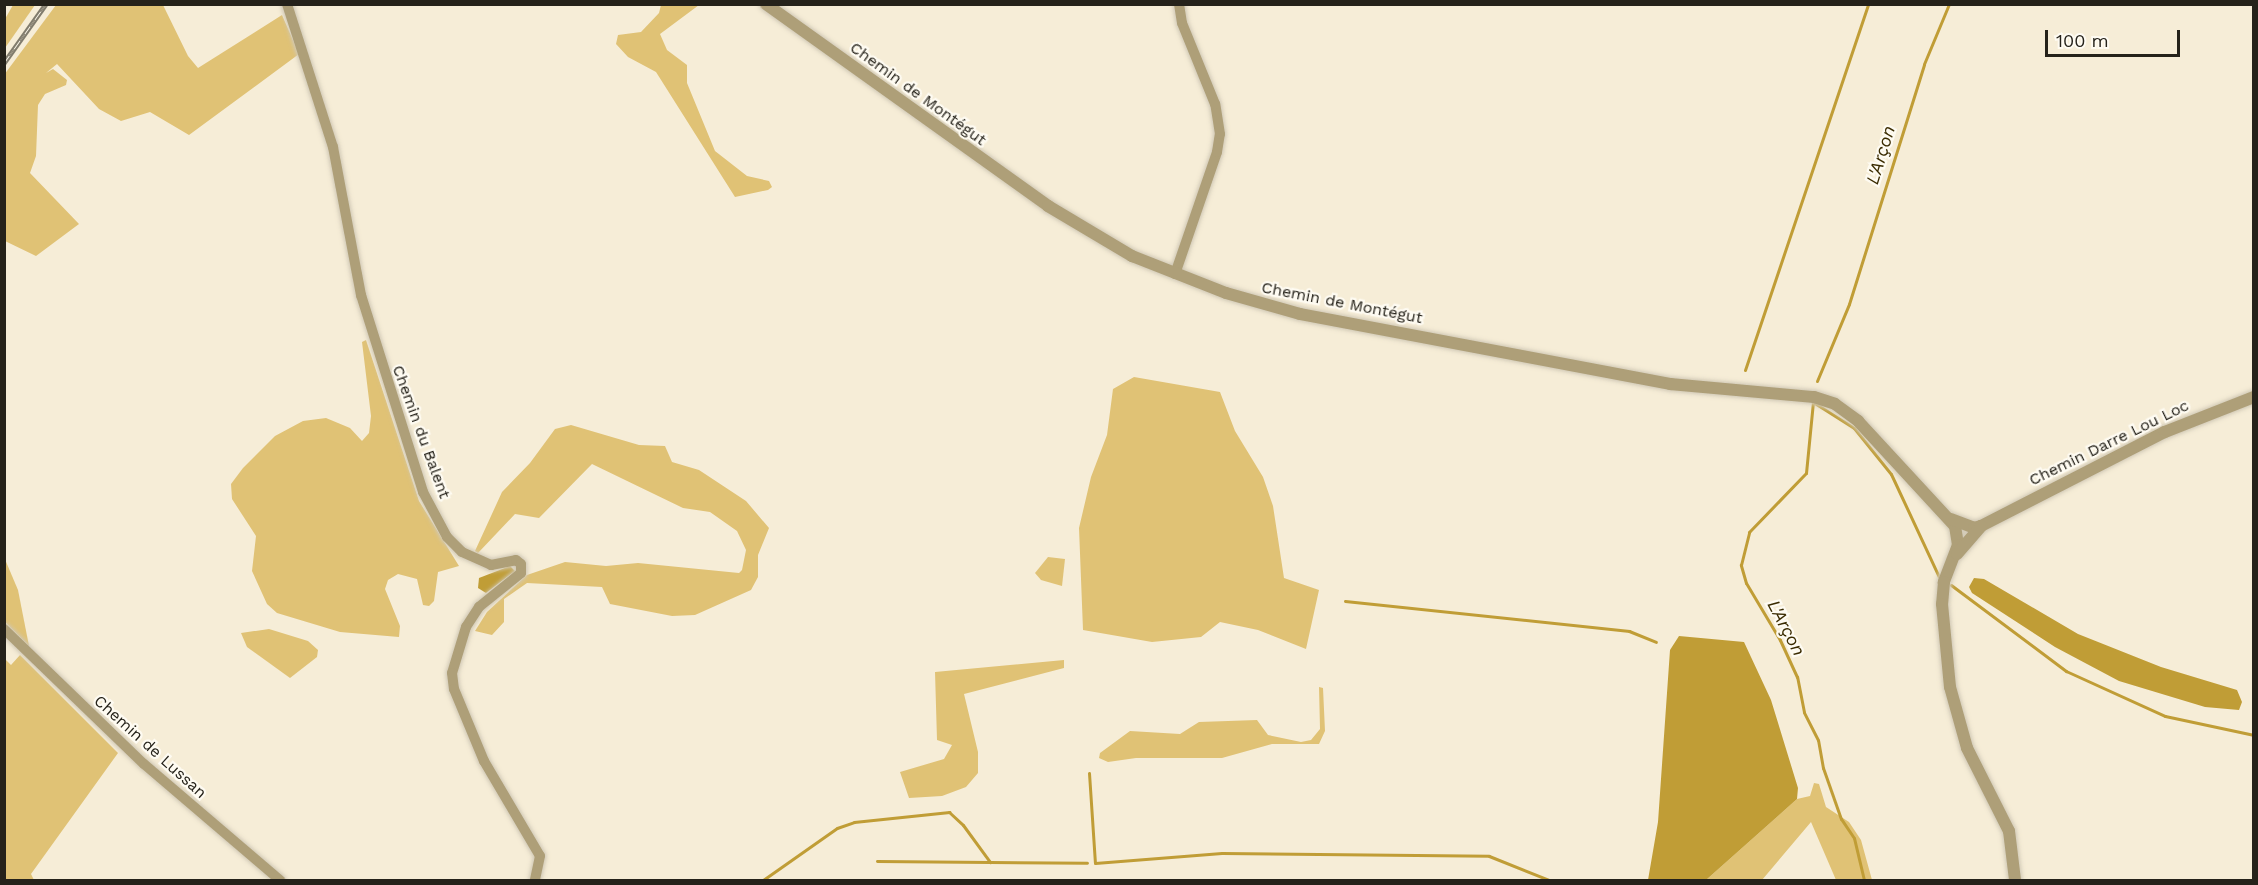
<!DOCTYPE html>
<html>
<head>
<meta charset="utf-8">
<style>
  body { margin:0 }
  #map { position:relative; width:2258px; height:885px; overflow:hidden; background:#f6edd7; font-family:"Work Sans",sans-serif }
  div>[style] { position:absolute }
  .green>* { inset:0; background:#e0c275 }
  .water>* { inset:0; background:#c09d36 }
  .stream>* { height:3px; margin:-1.5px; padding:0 1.5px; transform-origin:1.5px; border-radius:1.5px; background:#c09d36 }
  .roads { filter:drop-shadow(0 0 2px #d0c8b5) drop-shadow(0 0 2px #d0c8b5) }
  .minor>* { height:10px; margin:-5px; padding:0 5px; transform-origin:5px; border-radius:5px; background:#ae9f78 }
  .tertiary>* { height:12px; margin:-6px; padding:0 6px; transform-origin:6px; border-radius:6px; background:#ae9f78 }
  .rail>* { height:5px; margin-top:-2.5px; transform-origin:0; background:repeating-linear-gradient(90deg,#fefbf2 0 9px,#817c6d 0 18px); box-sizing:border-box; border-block:2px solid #817c6d }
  span { translate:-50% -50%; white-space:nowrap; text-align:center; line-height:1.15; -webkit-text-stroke:4.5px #fefbf2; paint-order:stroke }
  .street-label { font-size:16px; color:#25221a }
  .water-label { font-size:18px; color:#3a2b00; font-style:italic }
  .frame { position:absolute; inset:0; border:6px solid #25221a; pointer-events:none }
  .scale { position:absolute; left:2045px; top:30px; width:135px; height:27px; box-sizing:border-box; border:3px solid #25221a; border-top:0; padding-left:8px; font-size:18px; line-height:21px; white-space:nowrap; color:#25221a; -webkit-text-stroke:4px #fefbf2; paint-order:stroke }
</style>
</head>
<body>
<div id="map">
  <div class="green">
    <i style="clip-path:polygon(13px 5px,35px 5px,5px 48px,5px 19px)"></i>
    <i style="clip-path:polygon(56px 5px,163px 5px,188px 56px,198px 68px,282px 15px,299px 54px,189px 135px,150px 112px,121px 121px,99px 109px,57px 64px,46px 73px,53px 69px,67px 80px,66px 85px,45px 94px,38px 105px,36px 156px,30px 173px,79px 224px,36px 256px,5px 241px,4px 75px)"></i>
    <i style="clip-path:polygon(661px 5px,699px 5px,660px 34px,667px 50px,687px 65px,687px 83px,715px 151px,747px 176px,769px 181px,772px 187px,768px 190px,735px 197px,656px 72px,628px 57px,616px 44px,618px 35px,641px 32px,659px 13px)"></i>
    <i style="clip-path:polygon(366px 340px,419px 501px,459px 566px,438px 572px,434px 601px,429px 606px,423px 605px,417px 579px,398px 574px,388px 580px,385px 589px,400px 626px,399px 637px,340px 632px,277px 613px,267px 604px,252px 571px,256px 536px,232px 499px,231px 484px,243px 468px,275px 436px,303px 421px,326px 418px,350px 428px,362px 441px,369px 433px,371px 416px,362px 342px)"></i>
    <i style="clip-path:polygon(1134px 377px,1220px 392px,1235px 431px,1263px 477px,1273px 506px,1284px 578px,1319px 590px,1306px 649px,1258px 630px,1220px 622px,1201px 637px,1152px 642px,1083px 630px,1079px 528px,1091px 477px,1107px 435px,1113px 389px)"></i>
    <i style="clip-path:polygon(571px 425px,639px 445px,665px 446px,672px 462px,699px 470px,746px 501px,769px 528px,758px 555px,758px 577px,751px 590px,695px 615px,672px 616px,610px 604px,602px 587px,527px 583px,504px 599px,504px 622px,492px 635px,475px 631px,487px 612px,527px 575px,565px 562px,606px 566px,638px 563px,739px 573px,742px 570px,746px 550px,737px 531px,710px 512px,683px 508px,592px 464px,539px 518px,515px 514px,478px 553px,475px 551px,502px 492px,530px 463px,555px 429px)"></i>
    <i style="clip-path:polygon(4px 557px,18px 590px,29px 646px,5px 622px)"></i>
    <i style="clip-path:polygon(1048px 557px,1065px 559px,1062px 586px,1041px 580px,1035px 573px)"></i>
    <i style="clip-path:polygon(269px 629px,308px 641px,318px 650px,317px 657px,290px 678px,247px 647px,241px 633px)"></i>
    <i style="clip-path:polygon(20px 655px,118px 753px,31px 874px,34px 880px,5px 880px,5px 659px,11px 665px)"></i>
    <i style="clip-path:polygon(1064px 660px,1064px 668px,964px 694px,978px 752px,978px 773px,966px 787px,942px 796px,909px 798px,900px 772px,944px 759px,952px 745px,937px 740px,935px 672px)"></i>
    <i style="clip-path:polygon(1319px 687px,1323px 688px,1325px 731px,1319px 744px,1272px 744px,1222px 758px,1136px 758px,1108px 762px,1099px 758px,1100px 753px,1130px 731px,1180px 734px,1199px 722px,1257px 720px,1268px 735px,1301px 742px,1311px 740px,1320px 729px)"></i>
    <i style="clip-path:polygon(1814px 783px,1819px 784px,1826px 807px,1849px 822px,1861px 840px,1872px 880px,1836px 880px,1811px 822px,1762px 880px,1706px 880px,1797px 799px,1810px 796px)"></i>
  </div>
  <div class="water">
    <i style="clip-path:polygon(510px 566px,515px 571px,486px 593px,478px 588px,479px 578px)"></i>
    <i style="clip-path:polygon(1974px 578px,1984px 579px,2078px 634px,2161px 667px,2237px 690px,2242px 702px,2239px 710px,2205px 707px,2119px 681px,2055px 647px,1972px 593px,1969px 587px)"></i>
    <i style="clip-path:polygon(1679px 636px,1744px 642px,1771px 700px,1798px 788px,1797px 799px,1706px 880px,1648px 880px,1658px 822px,1670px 650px)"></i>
  </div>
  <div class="stream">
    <i style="left:1745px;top:370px;width:386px;rotate:-71.4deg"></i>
    <i style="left:1817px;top:381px;width:83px;rotate:-67.4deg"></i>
    <i style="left:1849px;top:304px;width:251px;rotate:-72.6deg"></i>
    <i style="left:1924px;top:64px;width:65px;rotate:-67.4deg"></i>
    <i style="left:1951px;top:585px;width:144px;rotate:36.8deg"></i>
    <i style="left:2066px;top:671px;width:109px;rotate:24.4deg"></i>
    <i style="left:2165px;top:716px;width:91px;rotate:12.1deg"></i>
    <i style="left:1345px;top:601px;width:286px;rotate:6deg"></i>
    <i style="left:1629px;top:631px;width:29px;rotate:22deg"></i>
    <i style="left:1089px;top:773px;width:90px;rotate:86.2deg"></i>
    <i style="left:1095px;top:863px;width:127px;rotate:-4.5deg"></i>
    <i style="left:1222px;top:853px;width:267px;rotate:0.6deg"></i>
    <i style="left:1489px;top:856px;width:65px;rotate:21.8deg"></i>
    <i style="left:877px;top:861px;width:210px;rotate:0.5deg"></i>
    <i style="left:763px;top:880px;width:90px;rotate:-35.1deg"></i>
    <i style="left:837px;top:828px;width:18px;rotate:-19deg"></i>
    <i style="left:854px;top:822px;width:96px;rotate:-6deg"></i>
    <i style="left:949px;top:812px;width:19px;rotate:43deg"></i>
    <i style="left:963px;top:825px;width:46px;rotate:53.9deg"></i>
    <i style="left:1864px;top:880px;width:43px;rotate:-103.4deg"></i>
    <i style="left:1854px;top:838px;width:23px;rotate:-124deg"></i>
    <i style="left:1841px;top:819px;width:54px;rotate:-109.4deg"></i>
    <i style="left:1823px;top:768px;width:28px;rotate:-100deg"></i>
    <i style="left:1818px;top:740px;width:31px;rotate:-117deg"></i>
    <i style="left:1804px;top:712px;width:36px;rotate:-101deg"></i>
    <i style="left:1797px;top:677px;width:41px;rotate:-114.7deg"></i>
    <i style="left:1780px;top:640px;width:66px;rotate:-120.8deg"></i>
    <i style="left:1746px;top:583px;width:19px;rotate:-106deg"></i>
    <i style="left:1741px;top:565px;width:34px;rotate:-76deg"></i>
    <i style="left:1749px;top:532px;width:82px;rotate:-46deg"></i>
    <i style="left:1806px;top:473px;width:71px;rotate:-84.4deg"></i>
    <i style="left:1813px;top:402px;width:49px;rotate:32.4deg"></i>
    <i style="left:1854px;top:428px;width:59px;rotate:51.2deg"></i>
    <i style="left:1891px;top:474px;width:114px;rotate:65deg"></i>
  </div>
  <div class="roads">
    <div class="minor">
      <i style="left:287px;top:4px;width:150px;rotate:72.2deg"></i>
      <i style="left:333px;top:147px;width:151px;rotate:79.3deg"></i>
      <i style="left:361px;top:295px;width:207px;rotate:72.5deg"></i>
      <i style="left:423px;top:492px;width:51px;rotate:61.9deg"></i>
      <i style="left:447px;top:537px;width:21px;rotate:45deg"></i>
      <i style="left:462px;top:552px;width:32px;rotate:24deg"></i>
      <i style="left:491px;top:565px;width:25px;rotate:-11deg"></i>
      <i style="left:516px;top:560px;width:6px;rotate:39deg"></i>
      <i style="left:521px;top:564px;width:9px;rotate:90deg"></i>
      <i style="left:521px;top:573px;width:54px;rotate:141deg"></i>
      <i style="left:479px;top:607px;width:24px;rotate:123deg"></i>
      <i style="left:466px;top:627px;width:48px;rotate:106.9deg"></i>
      <i style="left:452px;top:673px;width:16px;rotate:83deg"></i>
      <i style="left:454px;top:689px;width:78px;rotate:67.4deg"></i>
      <i style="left:484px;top:761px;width:110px;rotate:59.5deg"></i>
      <i style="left:540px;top:856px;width:25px;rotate:102deg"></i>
      <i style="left:1175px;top:274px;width:129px;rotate:-71deg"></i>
      <i style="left:1217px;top:152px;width:18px;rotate:-81deg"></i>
      <i style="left:1220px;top:134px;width:30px;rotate:-99deg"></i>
      <i style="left:1215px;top:104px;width:87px;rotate:-112.2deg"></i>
      <i style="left:1182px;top:23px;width:19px;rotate:-99deg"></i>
      <i style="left:4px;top:629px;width:194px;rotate:44deg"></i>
      <i style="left:144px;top:764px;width:179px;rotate:40.5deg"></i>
    </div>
    <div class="tertiary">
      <i style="left:766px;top:4px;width:347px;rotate:35.6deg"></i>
      <i style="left:1048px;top:206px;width:98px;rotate:30.8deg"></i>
      <i style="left:1132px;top:256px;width:101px;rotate:21.5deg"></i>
      <i style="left:1226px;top:293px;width:77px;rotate:15.8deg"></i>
      <i style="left:1300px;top:314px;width:377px;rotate:10.7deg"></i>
      <i style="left:1670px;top:384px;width:145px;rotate:5.2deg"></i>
      <i style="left:1814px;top:397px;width:22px;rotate:18deg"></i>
      <i style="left:1835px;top:404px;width:29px;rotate:36deg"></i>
      <i style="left:1858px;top:421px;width:143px;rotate:47.3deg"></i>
      <i style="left:1955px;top:526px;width:19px;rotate:81deg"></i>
      <i style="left:1958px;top:545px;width:40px;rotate:111deg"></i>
      <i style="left:1944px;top:582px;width:22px;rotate:95deg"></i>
      <i style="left:1942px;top:604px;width:83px;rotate:84.5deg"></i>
      <i style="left:1950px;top:687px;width:63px;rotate:74.4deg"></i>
      <i style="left:1967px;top:748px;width:93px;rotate:63.2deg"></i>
      <i style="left:2009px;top:831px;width:49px;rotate:83deg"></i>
      <i style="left:1951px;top:519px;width:25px;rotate:21deg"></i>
      <i style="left:1974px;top:528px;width:7px;rotate:-16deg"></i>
      <i style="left:1981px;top:526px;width:207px;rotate:-27.1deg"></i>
      <i style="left:2165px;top:432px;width:96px;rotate:-21.5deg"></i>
      <i style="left:1957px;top:554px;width:37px;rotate:-49deg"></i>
    </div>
  </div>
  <div class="rail">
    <i style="left:4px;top:63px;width:72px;rotate:-54.6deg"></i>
  </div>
  <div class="street-label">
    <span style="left:918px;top:94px;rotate:36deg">Chemin de Montégut</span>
    <span style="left:1342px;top:303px;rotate:11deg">Chemin de Montégut</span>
    <span style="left:421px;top:432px;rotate:70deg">Chemin du Balent</span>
    <span style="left:2109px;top:443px;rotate:-26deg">Chemin Darre Lou Loc</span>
    <span style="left:150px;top:747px;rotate:42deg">Chemin de Lussan</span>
  </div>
  <div class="water-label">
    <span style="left:1881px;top:155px;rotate:-73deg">L'Arçon</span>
    <span style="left:1786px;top:628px;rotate:62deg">L'Arçon</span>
  </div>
  <div class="frame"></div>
  <div class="scale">100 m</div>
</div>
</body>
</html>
